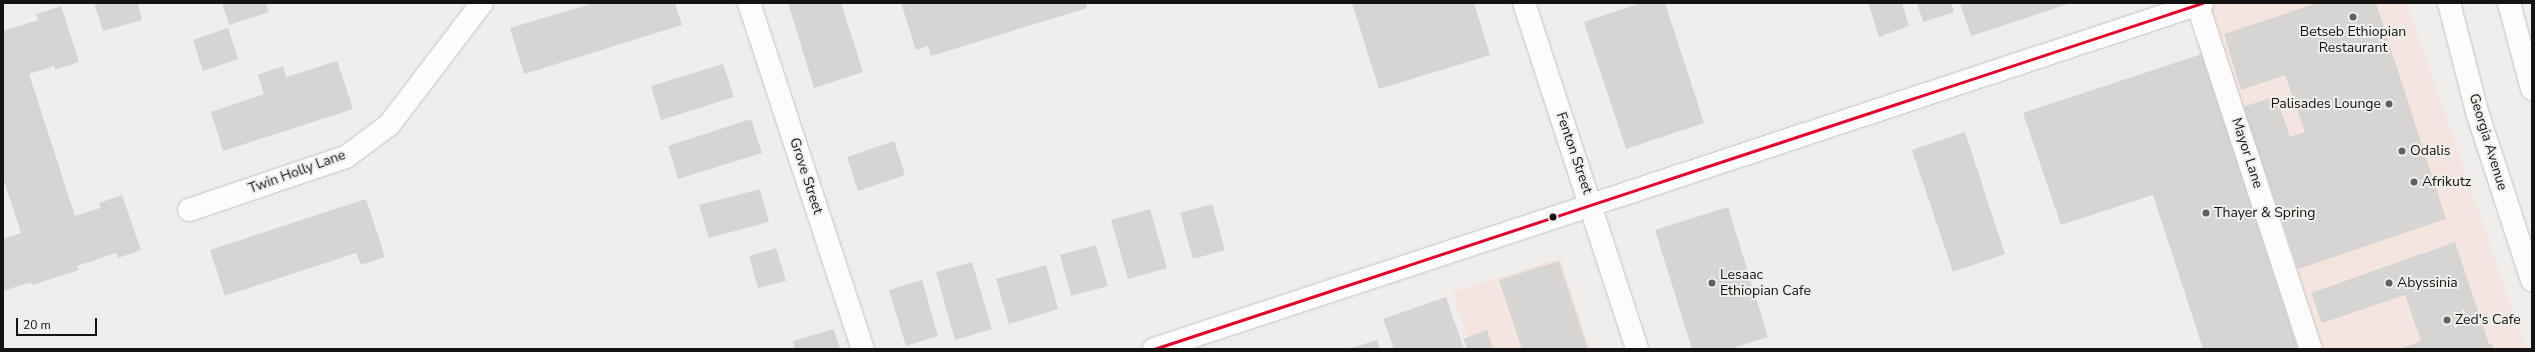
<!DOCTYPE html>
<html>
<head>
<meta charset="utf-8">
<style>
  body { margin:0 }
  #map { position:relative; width:2535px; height:352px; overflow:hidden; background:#efeeec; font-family:"Nunito Sans",sans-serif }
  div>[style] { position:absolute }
  .commercial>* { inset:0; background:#f4e5e1 }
  .building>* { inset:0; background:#d6d5d3 }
  .roads { filter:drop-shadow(0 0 1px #c6c5c4) drop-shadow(0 0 1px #c6c5c4) }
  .street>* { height:22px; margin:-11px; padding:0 11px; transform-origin:11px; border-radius:11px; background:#fdfcfc }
  .secondary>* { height:22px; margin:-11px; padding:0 11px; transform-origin:11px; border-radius:11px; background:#fdfcfc }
  .highway>* { height:22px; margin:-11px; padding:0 11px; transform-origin:11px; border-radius:11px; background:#fdfcfc }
  .bus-1>* { height:3px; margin:-1.5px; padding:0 1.5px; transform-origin:1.5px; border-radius:1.5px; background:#e4002b }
  .dots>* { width:11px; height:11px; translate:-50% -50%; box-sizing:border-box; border:2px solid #f0eeeb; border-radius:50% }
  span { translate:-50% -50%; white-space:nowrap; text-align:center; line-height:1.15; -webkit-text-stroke:4px #f0eeeb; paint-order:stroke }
  .poi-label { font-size:14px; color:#141312 }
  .right { translate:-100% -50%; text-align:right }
  .left { translate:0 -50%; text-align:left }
  .street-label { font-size:14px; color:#141312 }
  .frame { position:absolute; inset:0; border:4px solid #141312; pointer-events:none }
  .scale { position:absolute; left:16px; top:318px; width:81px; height:18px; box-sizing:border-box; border:2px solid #141312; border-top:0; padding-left:5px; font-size:12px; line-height:14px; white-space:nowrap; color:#141312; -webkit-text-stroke:3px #f0eeeb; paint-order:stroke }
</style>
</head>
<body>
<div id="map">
  <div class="commercial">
    <i style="clip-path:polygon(2196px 3px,2407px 3px,2526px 349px,2300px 349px)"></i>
    <i style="clip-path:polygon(1561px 258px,1590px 349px,1471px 349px,1452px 292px)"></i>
  </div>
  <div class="building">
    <i style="clip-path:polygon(94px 3px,138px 3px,142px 20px,103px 31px)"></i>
    <i style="clip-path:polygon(222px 3px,266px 3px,269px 12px,229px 25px)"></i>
    <i style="clip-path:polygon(594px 3px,675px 3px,682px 25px,524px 74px,510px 28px)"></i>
    <i style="clip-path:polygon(788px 3px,841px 3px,863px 72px,814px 88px)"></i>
    <i style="clip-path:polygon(901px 3px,1086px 3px,1087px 8px,931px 56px,928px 46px,916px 50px)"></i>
    <i style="clip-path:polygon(1352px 3px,1474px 3px,1490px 55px,1379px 89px)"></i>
    <i style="clip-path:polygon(1641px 3px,1665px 3px,1704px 123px,1626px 149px,1584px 22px)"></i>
    <i style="clip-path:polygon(1868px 3px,1902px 3px,1909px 26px,1879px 37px)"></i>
    <i style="clip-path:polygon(1917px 3px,1951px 3px,1954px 12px,1923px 22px)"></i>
    <i style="clip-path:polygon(1960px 3px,2071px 3px,1971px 36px)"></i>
    <i style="clip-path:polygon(2317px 3px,2376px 3px,2446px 219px,2298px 269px,2243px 107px,2276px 96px,2290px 137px,2305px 132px,2285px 75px,2241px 90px,2224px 34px)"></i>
    <i style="clip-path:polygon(61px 6px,79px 62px,55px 70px,54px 66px,29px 74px,75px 216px,100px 208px,99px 203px,122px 195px,141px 250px,118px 258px,116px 253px,77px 266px,79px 270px,32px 285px,31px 282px,3px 291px,3px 239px,21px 233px,3px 178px,3px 31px,38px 20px,36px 14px)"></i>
    <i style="clip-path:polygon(228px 28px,238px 59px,203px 71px,193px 40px)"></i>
    <i style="clip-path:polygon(2202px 54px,2278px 288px,2298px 349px,2203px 349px,2153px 195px,2061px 225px,2023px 113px)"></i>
    <i style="clip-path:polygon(337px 61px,353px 109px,223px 151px,211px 112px,264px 94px,258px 75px,283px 66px,286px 77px)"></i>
    <i style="clip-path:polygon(723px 64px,734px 97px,661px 120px,651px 86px)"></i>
    <i style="clip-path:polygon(751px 119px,762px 153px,678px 179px,668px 146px)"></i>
    <i style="clip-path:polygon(1965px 132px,2005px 254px,1953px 272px,1912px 150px)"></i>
    <i style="clip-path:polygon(894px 141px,905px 175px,858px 191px,847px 157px)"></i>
    <i style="clip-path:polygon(760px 189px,769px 222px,709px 238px,699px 205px)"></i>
    <i style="clip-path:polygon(366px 199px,385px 257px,361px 265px,356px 253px,225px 296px,210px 250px)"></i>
    <i style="clip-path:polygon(1212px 204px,1225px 250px,1193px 259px,1180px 213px)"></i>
    <i style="clip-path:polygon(1728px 207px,1768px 337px,1730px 349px,1692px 349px,1655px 230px)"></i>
    <i style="clip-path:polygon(1150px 209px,1167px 268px,1128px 279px,1111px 220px)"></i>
    <i style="clip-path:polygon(2455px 242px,2489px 344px,2492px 344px,2494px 349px,2399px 349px,2421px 341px,2405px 295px,2322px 323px,2311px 293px)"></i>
    <i style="clip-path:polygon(1096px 245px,1108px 286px,1071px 296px,1060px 255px)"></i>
    <i style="clip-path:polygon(776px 248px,786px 281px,758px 288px,749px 256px)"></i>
    <i style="clip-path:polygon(1559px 261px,1588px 349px,1522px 349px,1499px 280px)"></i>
    <i style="clip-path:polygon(972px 262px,992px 329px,955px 340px,936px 272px)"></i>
    <i style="clip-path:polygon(1046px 265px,1058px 309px,1009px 324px,996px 279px)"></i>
    <i style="clip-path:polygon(922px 280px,938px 336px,906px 346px,889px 290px)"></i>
    <i style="clip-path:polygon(1446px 297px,1464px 349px,1394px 349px,1383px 319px)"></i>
    <i style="clip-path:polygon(834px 329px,840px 349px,795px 349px,793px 341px)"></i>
    <i style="clip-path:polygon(1487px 330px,1493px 349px,1467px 349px,1463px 339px)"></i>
    <i style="clip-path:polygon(1377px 340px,1380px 349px,1348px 349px)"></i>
  </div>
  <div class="roads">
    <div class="street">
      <i style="left:749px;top:3px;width:364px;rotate:71.8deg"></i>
      <i style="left:2197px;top:3px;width:364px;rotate:71.8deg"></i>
      <i style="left:189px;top:210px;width:166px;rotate:-18.7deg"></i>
      <i style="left:346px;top:157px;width:54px;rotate:-36.7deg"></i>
      <i style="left:389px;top:125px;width:153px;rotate:-52.7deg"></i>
      <i style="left:1154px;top:349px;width:460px;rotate:-18.2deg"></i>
    </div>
    <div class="secondary">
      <i style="left:1524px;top:3px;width:364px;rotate:71.9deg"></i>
      <i style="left:1591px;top:205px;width:644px;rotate:-18.29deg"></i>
    </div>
    <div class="highway">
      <i style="left:2449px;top:3px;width:116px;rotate:75.5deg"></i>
      <i style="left:2478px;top:115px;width:174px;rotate:71.9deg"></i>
      <i style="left:2509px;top:3px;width:89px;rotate:75deg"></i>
    </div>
  </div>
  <div class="bus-1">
    <i style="left:1154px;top:349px;width:1104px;rotate:-18.27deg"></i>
  </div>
  <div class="dots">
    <i style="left:2353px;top:17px;background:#61605e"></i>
    <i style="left:2389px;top:104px;background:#61605e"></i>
    <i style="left:2402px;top:151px;background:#61605e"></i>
    <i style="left:2414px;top:182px;background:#61605e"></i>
    <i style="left:2206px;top:213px;background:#61605e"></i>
    <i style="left:1553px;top:217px;background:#141312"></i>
    <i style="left:1712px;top:283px;background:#61605e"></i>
    <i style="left:2389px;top:283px;background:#61605e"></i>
    <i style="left:2447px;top:320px;background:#61605e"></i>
  </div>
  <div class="poi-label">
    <span style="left:2353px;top:40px">Betseb Ethiopian<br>Restaurant</span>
    <span class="right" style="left:2381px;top:104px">Palisades Lounge</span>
    <span class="left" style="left:2410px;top:151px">Odalis</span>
    <span class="left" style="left:2422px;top:182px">Afrikutz</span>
    <span class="left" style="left:2214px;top:213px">Thayer &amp; Spring</span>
    <span class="left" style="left:1720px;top:283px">Lesaac<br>Ethiopian Cafe</span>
    <span class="left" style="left:2397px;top:283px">Abyssinia</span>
    <span class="left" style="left:2455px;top:320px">Zed's Cafe</span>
  </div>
  <div class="street-label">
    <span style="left:2488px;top:142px;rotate:73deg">Georgia Avenue</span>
    <span style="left:1574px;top:153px;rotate:71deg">Fenton Street</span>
    <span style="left:2247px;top:153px;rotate:72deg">Mayor Lane</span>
    <span style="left:297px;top:172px;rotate:-20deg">Twin Holly Lane</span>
    <span style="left:806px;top:176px;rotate:72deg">Grove Street</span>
  </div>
  <div class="frame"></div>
  <div class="scale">20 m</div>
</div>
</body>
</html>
